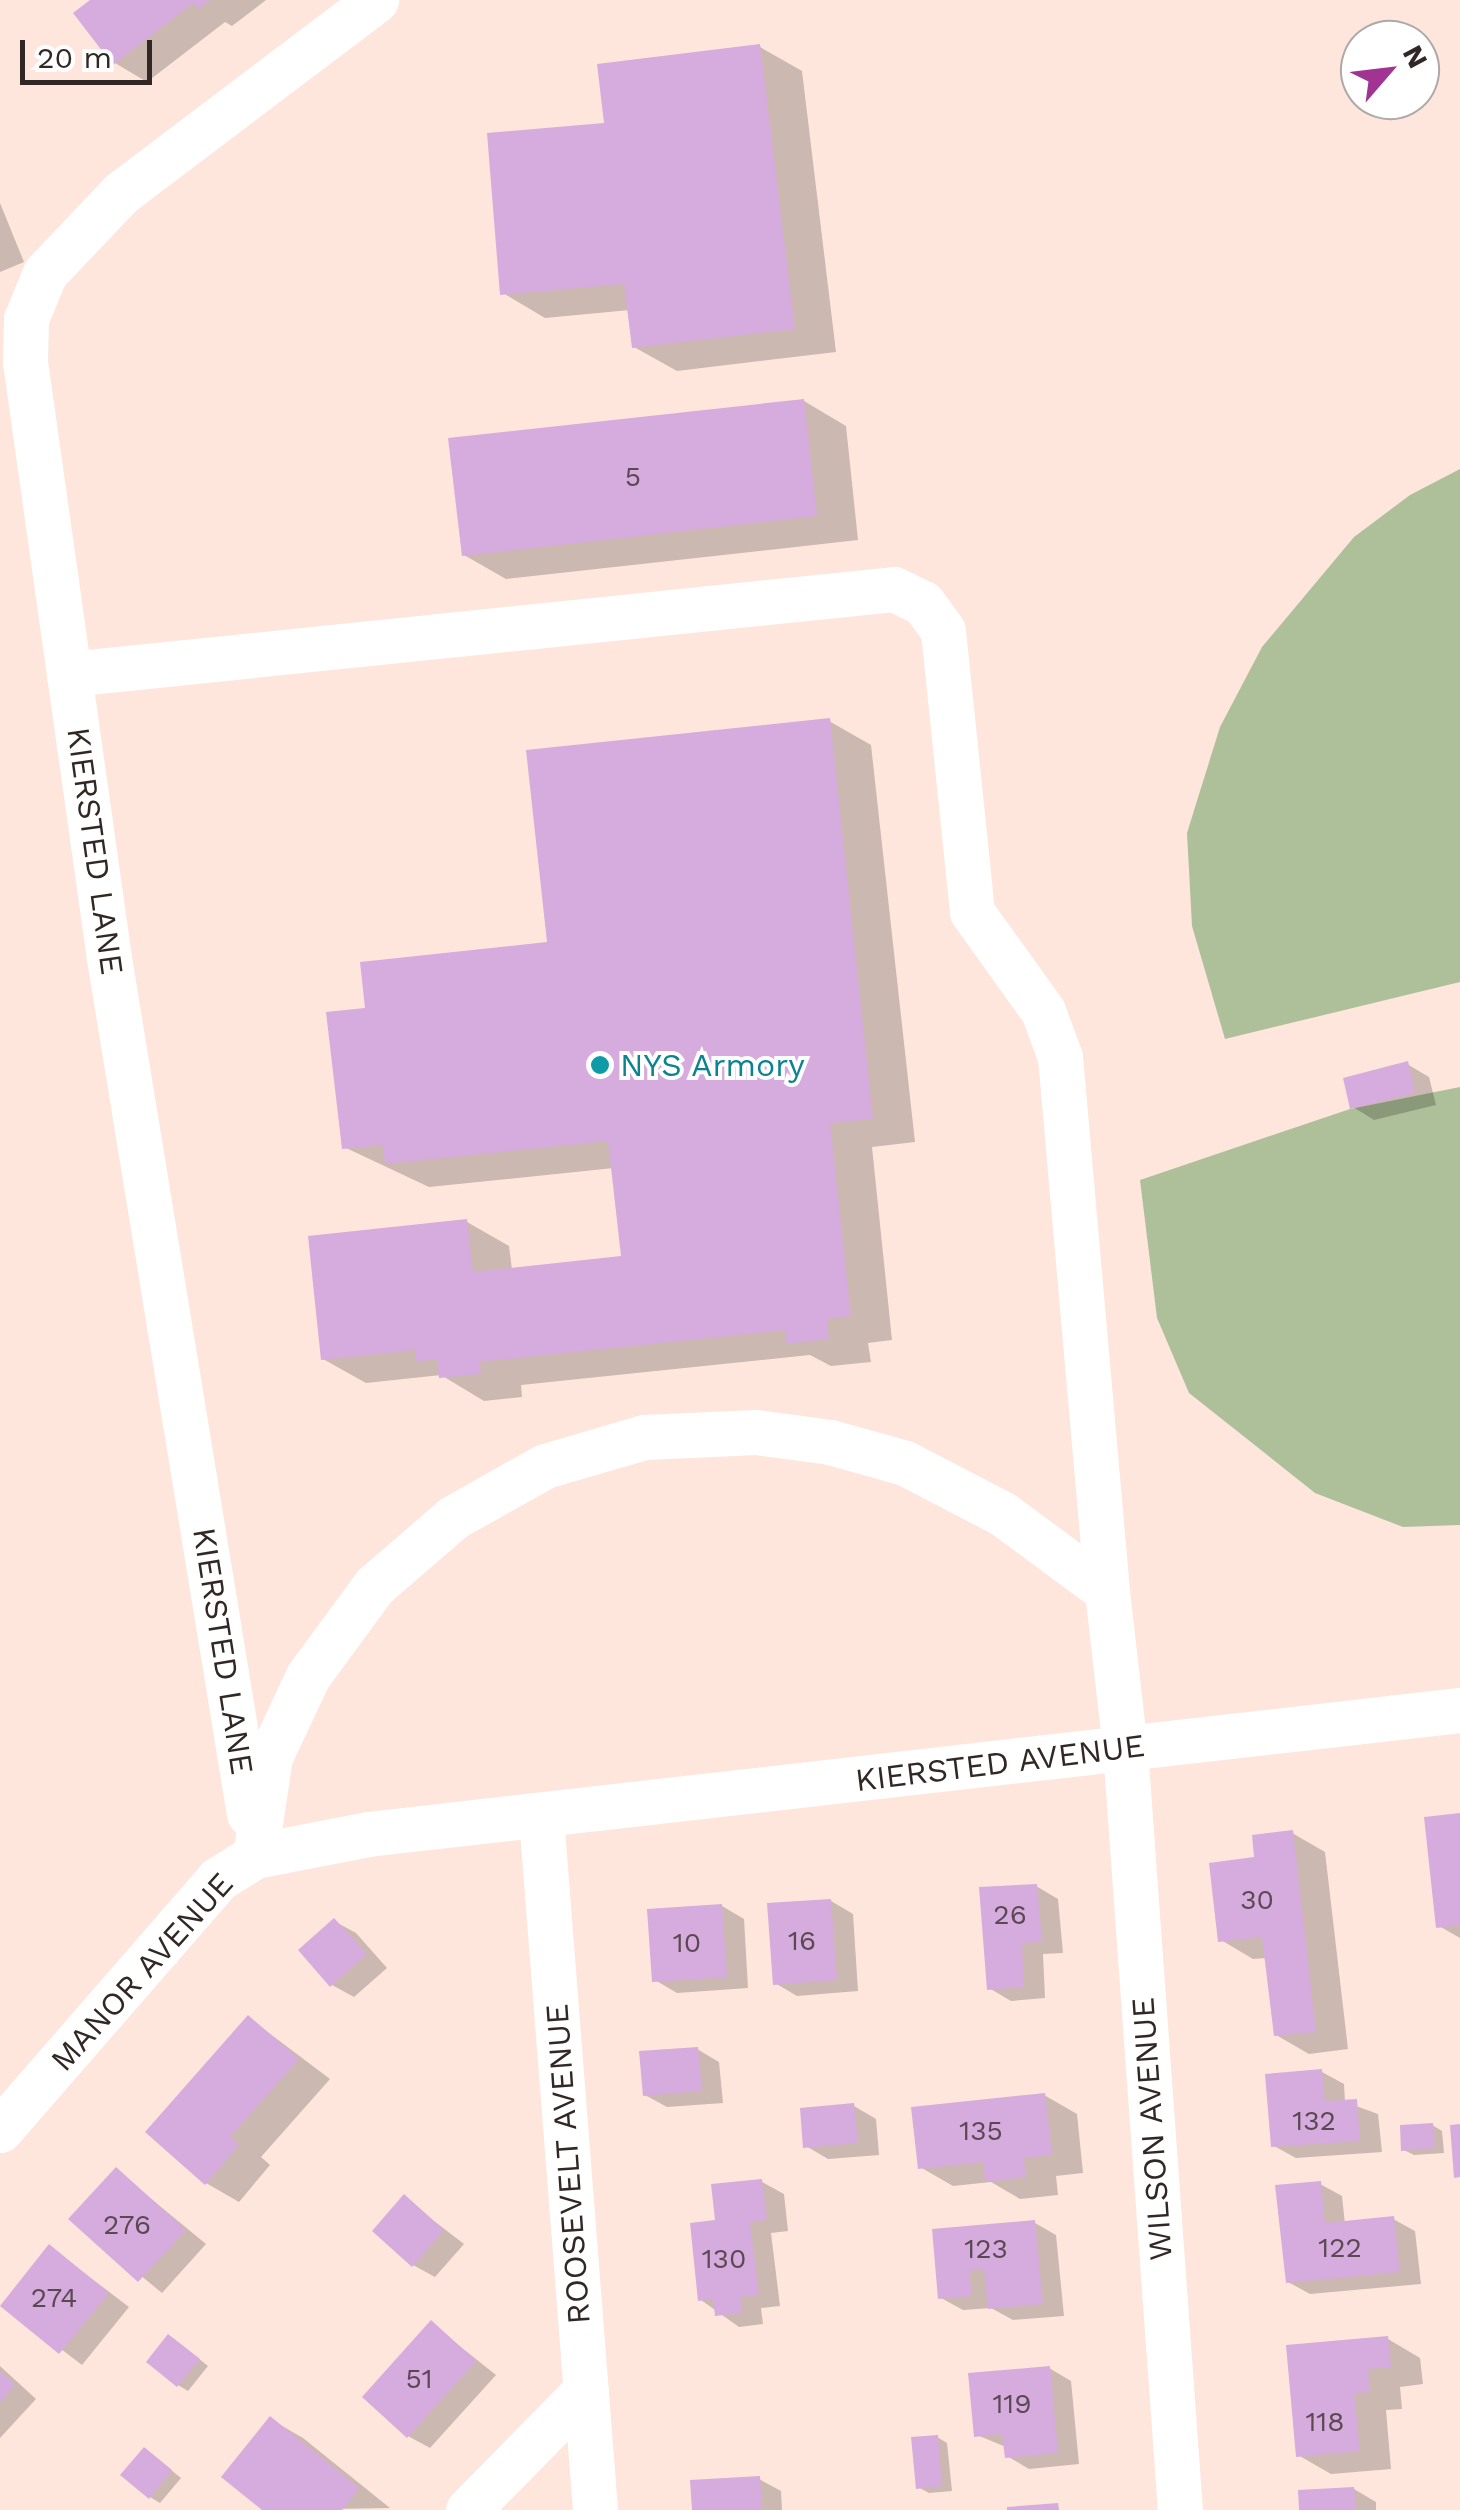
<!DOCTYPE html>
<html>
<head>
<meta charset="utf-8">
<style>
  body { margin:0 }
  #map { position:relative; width:1460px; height:2510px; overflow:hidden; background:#fee6dc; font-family:"Work Sans",sans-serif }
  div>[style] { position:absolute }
  .green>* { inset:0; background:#aec09a }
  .shadow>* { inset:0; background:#0003 }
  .building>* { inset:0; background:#d6abdd }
  .street>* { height:45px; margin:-22.5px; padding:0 22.5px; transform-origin:22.5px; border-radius:22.5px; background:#fff }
  .dots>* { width:28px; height:28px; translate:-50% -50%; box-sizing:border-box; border:5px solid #fff; border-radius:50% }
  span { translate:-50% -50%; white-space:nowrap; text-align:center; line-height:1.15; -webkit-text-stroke:8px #fff; paint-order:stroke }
  .number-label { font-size:28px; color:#5a4953 }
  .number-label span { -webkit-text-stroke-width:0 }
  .street-label { font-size:32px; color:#312825 }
  .culture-label { font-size:32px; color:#0d838f }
  .left { translate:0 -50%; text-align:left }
  .north { position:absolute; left:1340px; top:20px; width:100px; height:100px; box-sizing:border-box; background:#fff; border:2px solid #ada9a8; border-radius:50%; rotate:62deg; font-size:28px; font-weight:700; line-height:40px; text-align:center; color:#312825 }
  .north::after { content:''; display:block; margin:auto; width:35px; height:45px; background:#a13493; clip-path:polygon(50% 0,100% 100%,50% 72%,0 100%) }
  .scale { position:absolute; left:20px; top:40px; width:132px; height:45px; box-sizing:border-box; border:5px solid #312825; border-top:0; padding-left:12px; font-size:30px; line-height:35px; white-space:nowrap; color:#312825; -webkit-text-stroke:8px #fff; paint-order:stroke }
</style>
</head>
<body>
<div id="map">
  <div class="green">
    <i style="clip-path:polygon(1460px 469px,1460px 982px,1225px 1039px,1192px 926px,1187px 833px,1220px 727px,1262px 647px,1354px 537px,1410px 495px)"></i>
    <i style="clip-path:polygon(1460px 1087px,1460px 1525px,1403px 1527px,1315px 1493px,1189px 1393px,1157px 1318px,1140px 1180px,1350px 1109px)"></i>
  </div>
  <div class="shadow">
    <i style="clip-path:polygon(94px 0,266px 0,232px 26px,225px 22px,147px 82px,115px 63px)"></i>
    <i style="clip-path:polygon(760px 47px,802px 71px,836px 352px,677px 371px,634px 347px,630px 310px,545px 318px,503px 293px,607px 126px)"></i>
    <i style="clip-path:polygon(0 203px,24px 262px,0 272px)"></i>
    <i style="clip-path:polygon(804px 401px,846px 426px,858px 540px,506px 579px,464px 555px)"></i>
    <i style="clip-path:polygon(829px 721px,871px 745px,915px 1142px,872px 1147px,892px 1340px,868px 1343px,871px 1362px,831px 1366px,810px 1355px,521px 1385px,522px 1397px,484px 1401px,441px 1375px,366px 1383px,323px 1359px,467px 1222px,509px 1246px,512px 1270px,623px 1258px,614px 1168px,429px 1187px,344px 1147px,368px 1010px,550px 944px)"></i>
    <i style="clip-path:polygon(1407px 1064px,1429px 1077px,1436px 1105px,1374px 1120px,1353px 1107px)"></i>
    <i style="clip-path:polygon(1460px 1816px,1460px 1938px,1439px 1926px)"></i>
    <i style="clip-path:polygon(1292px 1833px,1325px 1852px,1348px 2049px,1309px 2054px,1276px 2035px,1267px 1958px,1253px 1959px,1221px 1940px,1257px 1860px)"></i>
    <i style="clip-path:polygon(1036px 1886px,1058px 1899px,1063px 1953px,1043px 1954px,1045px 1998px,1011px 2001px,989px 1988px)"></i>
    <i style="clip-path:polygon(831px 1901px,853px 1914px,858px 1991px,797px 1996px,775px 1983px)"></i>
    <i style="clip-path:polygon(722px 1906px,744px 1919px,748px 1988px,677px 1993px,655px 1980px)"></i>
    <i style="clip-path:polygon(334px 1921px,356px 1933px,387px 1968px,354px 1997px,332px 1985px)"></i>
    <i style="clip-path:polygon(249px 2018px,330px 2079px,261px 2157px,270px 2165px,239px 2202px,206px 2183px)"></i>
    <i style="clip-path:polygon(697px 2049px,719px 2062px,723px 2103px,667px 2107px,645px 2095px)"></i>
    <i style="clip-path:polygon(1322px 2072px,1344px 2084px,1345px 2102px,1378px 2114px,1382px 2152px,1296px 2158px,1274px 2146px)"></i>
    <i style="clip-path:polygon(1044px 2095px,1077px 2114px,1083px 2173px,1056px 2176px,1058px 2195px,1020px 2199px,991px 2182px,953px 2186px,920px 2167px)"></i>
    <i style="clip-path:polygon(854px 2106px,876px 2119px,879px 2155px,828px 2159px,806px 2146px)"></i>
    <i style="clip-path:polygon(1432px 2125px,1442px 2131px,1444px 2153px,1414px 2155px,1404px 2150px)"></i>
    <i style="clip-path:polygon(116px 2170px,206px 2244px,162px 2293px,72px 2219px)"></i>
    <i style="clip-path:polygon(762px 2182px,784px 2194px,788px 2231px,771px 2233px,780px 2306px,761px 2308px,763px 2324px,739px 2327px,701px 2300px,718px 2222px)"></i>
    <i style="clip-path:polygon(1320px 2184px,1342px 2196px,1345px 2224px,1393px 2219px,1415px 2231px,1421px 2284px,1310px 2294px,1288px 2282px)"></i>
    <i style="clip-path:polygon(404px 2198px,464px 2244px,435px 2277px,413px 2265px)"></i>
    <i style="clip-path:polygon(1035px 2223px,1056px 2235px,1064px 2316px,1013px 2320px,991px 2308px,963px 2310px,941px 2298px,935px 2232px)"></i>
    <i style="clip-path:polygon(50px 2247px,129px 2307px,82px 2365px,3px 2305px)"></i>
    <i style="clip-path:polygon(432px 2324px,496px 2375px,430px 2448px,408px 2436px)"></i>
    <i style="clip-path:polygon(1388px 2339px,1420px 2358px,1423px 2384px,1400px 2387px,1402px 2409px,1386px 2410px,1391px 2469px,1331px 2474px,1298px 2455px)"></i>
    <i style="clip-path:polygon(179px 2343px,208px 2366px,188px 2391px,178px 2385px)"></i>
    <i style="clip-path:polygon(0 2366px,36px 2399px,0 2438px)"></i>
    <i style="clip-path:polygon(1049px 2368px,1071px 2381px,1079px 2464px,1029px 2469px,1007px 2456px,1006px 2447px,977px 2435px)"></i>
    <i style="clip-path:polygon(270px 2419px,303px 2438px,390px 2508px,266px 2510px)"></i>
    <i style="clip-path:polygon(937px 2437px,947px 2443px,952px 2491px,929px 2493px,918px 2487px)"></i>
    <i style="clip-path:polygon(154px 2456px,181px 2478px,160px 2503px,150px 2497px)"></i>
    <i style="clip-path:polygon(759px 2479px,781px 2491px,782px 2510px,694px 2510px)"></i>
    <i style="clip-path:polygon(1354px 2489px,1376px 2502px,1376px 2510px,1302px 2510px)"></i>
  </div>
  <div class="building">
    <i style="clip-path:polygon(90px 0,210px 0,198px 9px,193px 3px,113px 65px,73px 13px)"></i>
    <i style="clip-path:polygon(760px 44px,795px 329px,632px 348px,624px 284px,500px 295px,487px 133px,604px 123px,597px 64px)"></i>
    <i style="clip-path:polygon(804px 399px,817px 516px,462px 556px,448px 438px)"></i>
    <i style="clip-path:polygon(830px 718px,873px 1119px,830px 1123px,851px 1316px,827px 1319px,829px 1339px,786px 1344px,785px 1330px,480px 1362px,481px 1374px,439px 1378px,437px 1359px,416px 1362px,415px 1350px,321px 1360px,308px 1236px,467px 1219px,473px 1272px,621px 1256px,608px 1141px,385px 1164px,383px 1145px,342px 1149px,326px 1012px,365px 1008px,360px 962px,547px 942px,526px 750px)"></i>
    <i style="clip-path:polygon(1408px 1061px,1415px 1093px,1350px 1109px,1343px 1078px)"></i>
    <i style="clip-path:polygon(1460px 1813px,1460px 1925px,1436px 1928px,1424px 1817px)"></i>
    <i style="clip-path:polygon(1293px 1830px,1316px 2032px,1274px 2036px,1262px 1937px,1218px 1942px,1209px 1863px,1254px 1857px,1252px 1835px)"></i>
    <i style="clip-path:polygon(1037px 1884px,1042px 1942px,1022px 1943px,1024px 1987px,987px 1990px,979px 1887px)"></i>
    <i style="clip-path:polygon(831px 1899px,837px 1980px,773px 1985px,767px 1903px)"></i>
    <i style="clip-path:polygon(722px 1904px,727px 1977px,652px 1982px,647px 1909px)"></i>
    <i style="clip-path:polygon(334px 1918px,367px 1954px,330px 1987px,298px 1950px)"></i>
    <i style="clip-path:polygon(248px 2015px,299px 2059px,230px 2137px,239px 2145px,205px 2185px,145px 2132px)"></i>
    <i style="clip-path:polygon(698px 2047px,702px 2091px,643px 2096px,639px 2051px)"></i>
    <i style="clip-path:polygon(1322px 2069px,1325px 2101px,1357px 2099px,1360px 2141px,1271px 2147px,1265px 2074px)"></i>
    <i style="clip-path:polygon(1045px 2093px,1052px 2155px,1024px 2158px,1026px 2177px,985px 2182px,983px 2162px,918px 2169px,911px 2107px)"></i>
    <i style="clip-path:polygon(854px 2103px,858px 2143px,803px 2148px,800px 2108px)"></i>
    <i style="clip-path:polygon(1433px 2123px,1435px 2148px,1401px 2151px,1400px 2125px)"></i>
    <i style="clip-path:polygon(1460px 2124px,1460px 2177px,1454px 2178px,1450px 2125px)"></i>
    <i style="clip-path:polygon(116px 2167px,186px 2230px,138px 2282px,68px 2219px)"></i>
    <i style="clip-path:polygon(762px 2179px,767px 2220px,750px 2222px,759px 2295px,740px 2297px,742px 2313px,715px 2316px,713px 2299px,698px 2301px,690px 2223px,715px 2220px,711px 2184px)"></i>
    <i style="clip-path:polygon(1321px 2181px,1325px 2223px,1394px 2216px,1400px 2272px,1286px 2283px,1275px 2185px)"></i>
    <i style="clip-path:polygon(404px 2194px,444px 2230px,412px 2267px,372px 2231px)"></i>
    <i style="clip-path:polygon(1035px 2220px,1043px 2304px,988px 2309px,984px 2269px,969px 2271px,972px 2296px,938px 2299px,932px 2229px)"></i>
    <i style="clip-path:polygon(49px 2244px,109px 2293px,59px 2354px,0 2306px)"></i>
    <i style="clip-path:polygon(431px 2320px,476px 2361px,407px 2438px,362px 2397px)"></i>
    <i style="clip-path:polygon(168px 2334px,200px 2359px,177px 2387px,146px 2362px)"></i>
    <i style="clip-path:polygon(1388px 2336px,1391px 2367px,1368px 2369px,1370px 2392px,1354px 2393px,1360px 2451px,1296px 2457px,1286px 2345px)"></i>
    <i style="clip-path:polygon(1050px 2366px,1058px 2453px,1005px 2458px,1002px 2434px,974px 2437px,968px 2373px)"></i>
    <i style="clip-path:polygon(0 2371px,15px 2385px,0 2402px)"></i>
    <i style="clip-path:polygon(270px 2416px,359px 2488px,342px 2510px,262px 2510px,221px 2477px)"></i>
    <i style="clip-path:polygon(938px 2435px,942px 2486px,916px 2489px,911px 2437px)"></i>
    <i style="clip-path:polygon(144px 2447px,172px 2470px,149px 2499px,120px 2475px)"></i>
    <i style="clip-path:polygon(760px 2476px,762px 2510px,692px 2510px,690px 2480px)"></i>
    <i style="clip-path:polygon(1354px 2487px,1356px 2510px,1299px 2510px,1298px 2490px)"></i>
    <i style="clip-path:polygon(1058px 2503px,1059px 2510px,1007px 2510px,1007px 2507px)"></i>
  </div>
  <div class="street">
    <i style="left:69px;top:674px;width:829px;rotate:-5.88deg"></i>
    <i style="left:894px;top:589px;width:32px;rotate:26deg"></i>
    <i style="left:923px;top:603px;width:34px;rotate:54deg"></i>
    <i style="left:943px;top:631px;width:282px;rotate:84.1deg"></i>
    <i style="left:972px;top:912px;width:122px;rotate:54.4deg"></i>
    <i style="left:1043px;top:1011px;width:49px;rotate:69.7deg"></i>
    <i style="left:1060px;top:1057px;width:536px;rotate:84.97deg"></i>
    <i style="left:249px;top:1814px;width:867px;rotate:-99.29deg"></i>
    <i style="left:109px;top:958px;width:602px;rotate:-98.02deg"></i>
    <i style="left:25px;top:362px;width:43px;rotate:-88.7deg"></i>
    <i style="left:26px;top:319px;width:50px;rotate:-67.6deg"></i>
    <i style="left:45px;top:273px;width:110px;rotate:-46.5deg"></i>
    <i style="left:121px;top:193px;width:320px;rotate:-37.1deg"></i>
    <i style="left:541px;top:1817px;width:695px;rotate:85.54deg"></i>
    <i style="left:255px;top:1856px;width:100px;rotate:-81.4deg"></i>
    <i style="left:270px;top:1757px;width:89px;rotate:-64.9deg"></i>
    <i style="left:308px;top:1676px;width:112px;rotate:-53.7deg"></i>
    <i style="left:374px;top:1586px;width:106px;rotate:-40.8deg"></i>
    <i style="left:454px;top:1517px;width:104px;rotate:-29.3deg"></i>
    <i style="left:545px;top:1466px;width:103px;rotate:-16.3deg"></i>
    <i style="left:644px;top:1437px;width:112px;rotate:-2.6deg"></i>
    <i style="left:756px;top:1432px;width:75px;rotate:7.7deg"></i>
    <i style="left:830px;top:1442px;width:78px;rotate:15.6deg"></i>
    <i style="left:905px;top:1463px;width:110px;rotate:27.5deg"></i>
    <i style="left:1003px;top:1514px;width:129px;rotate:36.5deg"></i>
    <i style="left:1107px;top:1591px;width:159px;rotate:83.5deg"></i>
    <i style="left:1125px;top:1749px;width:763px;rotate:85.87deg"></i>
    <i style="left:0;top:2130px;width:332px;rotate:-49deg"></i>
    <i style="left:218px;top:1879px;width:44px;rotate:-31.9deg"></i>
    <i style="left:255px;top:1856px;width:115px;rotate:-11deg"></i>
    <i style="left:368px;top:1834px;width:1099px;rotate:-6.48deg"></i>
    <i style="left:468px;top:2510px;width:168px;rotate:-45.5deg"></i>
  </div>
  <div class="dots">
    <i style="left:600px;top:1065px;background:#0f9aa8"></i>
  </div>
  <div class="number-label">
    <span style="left:633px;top:477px">5</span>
    <span style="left:1257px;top:1900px">30</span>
    <span style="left:1010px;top:1915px">26</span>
    <span style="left:802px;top:1941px">16</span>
    <span style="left:687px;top:1943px">10</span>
    <span style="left:1314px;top:2121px">132</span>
    <span style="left:981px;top:2131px">135</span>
    <span style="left:127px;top:2225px">276</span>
    <span style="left:1340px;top:2248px">122</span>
    <span style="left:986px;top:2249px">123</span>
    <span style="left:724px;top:2259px">130</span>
    <span style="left:54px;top:2298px">274</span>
    <span style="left:419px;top:2379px">51</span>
    <span style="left:1012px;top:2404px">119</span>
    <span style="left:1325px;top:2422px">118</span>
  </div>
  <div class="street-label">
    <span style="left:95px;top:851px;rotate:82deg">KIERSTED LANE</span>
    <span style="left:223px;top:1651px;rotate:81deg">KIERSTED LANE</span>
    <span style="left:1000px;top:1763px;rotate:-7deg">KIERSTED AVENUE</span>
    <span style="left:142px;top:1972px;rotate:-48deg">MANOR AVENUE</span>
    <span style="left:1152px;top:2129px;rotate:-94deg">WILSON AVENUE</span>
    <span style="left:568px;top:2164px;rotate:-94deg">ROOSEVELT AVENUE</span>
  </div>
  <div class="culture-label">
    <span class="left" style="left:620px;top:1065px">NYS Armory</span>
  </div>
  <div class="north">N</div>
  <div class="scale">20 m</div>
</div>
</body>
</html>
